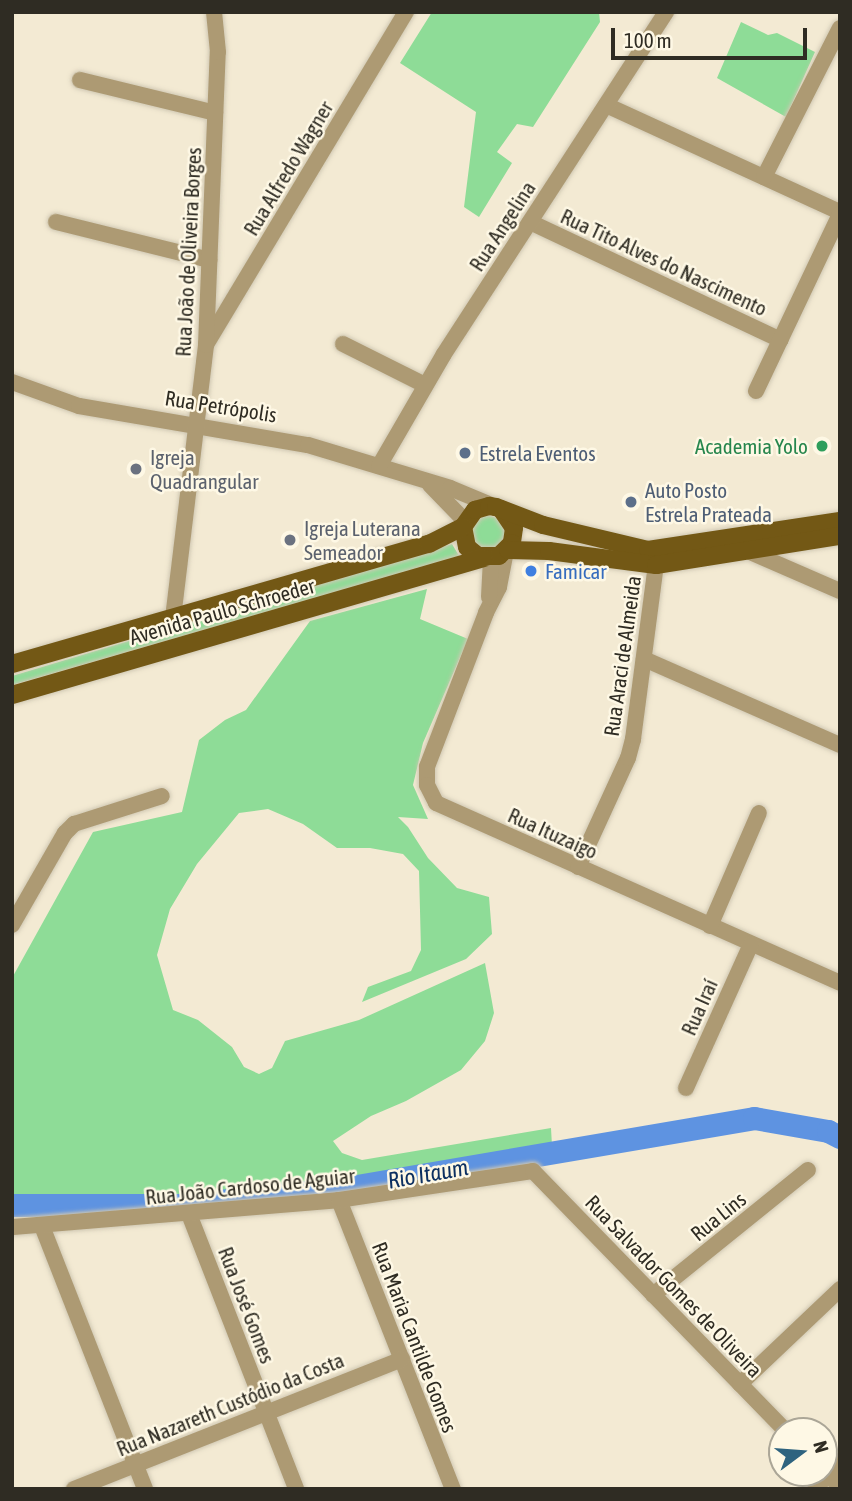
<!DOCTYPE html>
<html>
<head>
<meta charset="utf-8">
<style>
  body { margin:0 }
  #map { position:relative; width:852px; height:1501px; overflow:hidden; background:#f3ead3; font-family:"Asap Condensed",sans-serif }
  div>[style] { position:absolute }
  .green>* { inset:0; background:#8edc97 }
  .round { border-radius:50% }
  .river>* { height:23px; margin:-11.5px; padding:0 11.5px; transform-origin:11.5px; border-radius:11.5px; background:#5e93e1 }
  .roads { filter:drop-shadow(0 0 2px #d0c8b3) drop-shadow(0 0 2px #d0c8b3) }
  .minor>* { height:16px; margin:-8px; padding:0 8px; transform-origin:8px; border-radius:8px; background:#ad9a73 }
  .major>* { height:18px; margin:-9px; padding:0 9px; transform-origin:9px; border-radius:9px; background:#735815 }
  .dots>* { width:19px; height:19px; translate:-50% -50%; box-sizing:border-box; border:4px solid #fef8e5; border-radius:50% }
  span { translate:-50% -50%; white-space:nowrap; text-align:center; line-height:1.15; -webkit-text-stroke:5px #fef8e5; paint-order:stroke }
  .street-label { font-size:21px; color:#2f2c23 }
  .leisure-label { font-size:21px; color:#27864d }
  .right { translate:-100% -50%; text-align:right }
  .service-label { font-size:21px; color:#4e5e75 }
  .left { translate:0 -50%; text-align:left }
  .worship-label { font-size:21px; color:#5b616d }
  .shop-label { font-size:21px; color:#366cbe }
  .water-label { font-size:23px; color:#0d3061; font-style:italic }
  .frame { position:absolute; inset:0; border:14px solid #2f2c23; pointer-events:none }
  .north { position:absolute; left:768px; top:1417px; width:70px; height:70px; box-sizing:border-box; background:#fef8e5; border:2px solid #aba697; border-radius:50%; rotate:74deg; font-size:19px; font-weight:700; line-height:28px; text-align:center; color:#2f2c23 }
  .north::after { content:''; display:block; margin:auto; width:24px; height:32px; background:#2e637f; clip-path:polygon(50% 0,100% 100%,50% 72%,0 100%) }
  .scale { position:absolute; left:611px; top:28px; width:196px; height:32px; box-sizing:border-box; border:4px solid #2f2c23; border-top:0; padding-left:9px; font-size:21px; line-height:24px; white-space:nowrap; color:#2f2c23; -webkit-text-stroke:5px #fef8e5; paint-order:stroke }
</style>
</head>
<body>
<div id="map">
  <div class="green">
    <i style="clip-path:polygon(432px 12px,599px 12px,600px 22px,533px 127px,517px 124px,497px 152px,512px 163px,479px 217px,464px 207px,476px 112px,400px 63px)"></i>
    <i style="clip-path:polygon(741px 22px,768px 35px,777px 33px,815px 52px,786px 117px,717px 78px)"></i>
    <i class="round" style="left:471px;top:516px;width:34px;height:34px"></i>
    <i style="clip-path:polygon(452px 544px,461px 559px,410px 571px,12px 685px,12px 676px)"></i>
    <i style="clip-path:polygon(427px 589px,420px 619px,468px 639px,423px 743px,413px 785px,428px 819px,398px 817px,408px 827px,428px 858px,457px 888px,489px 897px,492px 934px,466px 959px,362px 1002px,368px 987px,411px 971px,421px 950px,419px 871px,403px 854px,370px 848px,337px 848px,303px 824px,268px 809px,239px 813px,197px 864px,170px 909px,157px 955px,173px 1010px,198px 1020px,232px 1047px,244px 1067px,259px 1074px,272px 1068px,285px 1041px,359px 1020px,485px 963px,494px 1013px,485px 1041px,461px 1070px,406px 1101px,371px 1116px,333px 1141px,342px 1153px,362px 1160px,551px 1128px,552px 1146px,339px 1184px,110px 1201px,12px 1199px,12px 978px,93px 832px,182px 812px,199px 740px,225px 720px,246px 710px,310px 621px)"></i>
  </div>
  <div class="river">
    <i style="left:12px;top:1205px;width:167px"></i>
    <i style="left:179px;top:1205px;width:161px;rotate:-5.7deg"></i>
    <i style="left:339px;top:1189px;width:421px;rotate:-9.7deg"></i>
    <i style="left:754px;top:1118px;width:75px;rotate:10deg"></i>
    <i style="left:828px;top:1131px;width:13px;rotate:27deg"></i>
  </div>
  <div class="roads">
    <div class="minor">
      <i style="left:80px;top:80px;width:139px;rotate:13.7deg"></i>
      <i style="left:606px;top:105px;width:257px;rotate:24.6deg"></i>
      <i style="left:764px;top:177px;width:167px;rotate:-63deg"></i>
      <i style="left:56px;top:222px;width:158px;rotate:13.9deg"></i>
      <i style="left:530px;top:222px;width:277px;rotate:25.2deg"></i>
      <i style="left:207px;top:343px;width:386px;rotate:-59deg"></i>
      <i style="left:343px;top:344px;width:92px;rotate:26.6deg"></i>
      <i style="left:12px;top:382px;width:71px;rotate:19.7deg"></i>
      <i style="left:79px;top:406px;width:232px;rotate:9.7deg"></i>
      <i style="left:308px;top:445px;width:148px;rotate:16.8deg"></i>
      <i style="left:450px;top:488px;width:50px;rotate:22.4deg"></i>
      <i style="left:756px;top:391px;width:196px;rotate:-64.6deg"></i>
      <i style="left:379px;top:466px;width:129px;rotate:-59.9deg"></i>
      <i style="left:444px;top:354px;width:408px;rotate:-57deg"></i>
      <i style="left:430px;top:485px;width:50px;rotate:45.8deg"></i>
      <i style="left:506px;top:551px;width:37px;rotate:101deg"></i>
      <i style="left:499px;top:587px;width:29px;rotate:117deg"></i>
      <i style="left:486px;top:613px;width:165px;rotate:111deg"></i>
      <i style="left:427px;top:767px;width:18px;rotate:90deg"></i>
      <i style="left:427px;top:785px;width:20px;rotate:63deg"></i>
      <i style="left:436px;top:803px;width:442px;rotate:24deg"></i>
      <i style="left:748px;top:551px;width:100px;rotate:23.5deg"></i>
      <i style="left:489px;top:597px;width:39px;rotate:-87deg"></i>
      <i style="left:173px;top:618px;width:275px;rotate:-83.1deg"></i>
      <i style="left:206px;top:345px;width:293px;rotate:-87.7deg"></i>
      <i style="left:218px;top:52px;width:40px;rotate:-95.7deg"></i>
      <i style="left:644px;top:659px;width:214px;rotate:23.7deg"></i>
      <i style="left:578px;top:867px;width:120px;rotate:-65.4deg"></i>
      <i style="left:628px;top:758px;width:20px;rotate:-75deg"></i>
      <i style="left:633px;top:739px;width:176px;rotate:-82.5deg"></i>
      <i style="left:12px;top:925px;width:106px;rotate:-60.1deg"></i>
      <i style="left:65px;top:833px;width:13px;rotate:-45deg"></i>
      <i style="left:74px;top:824px;width:92px;rotate:-17.7deg"></i>
      <i style="left:710px;top:926px;width:123px;rotate:-66.6deg"></i>
      <i style="left:686px;top:1088px;width:158px;rotate:-65.7deg"></i>
      <i style="left:339px;top:1200px;width:311px;rotate:68.5deg"></i>
      <i style="left:189px;top:1214px;width:295px;rotate:68.7deg"></i>
      <i style="left:42px;top:1226px;width:282px;rotate:68.6deg"></i>
      <i style="left:12px;top:1227px;width:328px;rotate:-4.7deg"></i>
      <i style="left:339px;top:1200px;width:196px;rotate:-8.5deg"></i>
      <i style="left:533px;top:1171px;width:363px;rotate:45.8deg"></i>
      <i style="left:653px;top:1295px;width:199px;rotate:-38.9deg"></i>
      <i style="left:740px;top:1384px;width:138px;rotate:-43.5deg"></i>
      <i style="left:824px;top:1470px;width:23px;rotate:47deg"></i>
      <i style="left:74px;top:1489px;width:353px;rotate:-21.6deg"></i>
      <i style="left:815px;top:1489px;width:38px;rotate:-48deg"></i>
    </div>
    <div class="major">
      <i style="left:501px;top:509px;width:23px;rotate:56deg"></i>
      <i style="left:514px;top:528px;width:15px;rotate:98deg"></i>
      <i style="left:512px;top:543px;width:18px;rotate:135deg"></i>
      <i style="left:499px;top:556px;width:21px;rotate:180deg"></i>
      <i style="left:478px;top:556px;width:14px;rotate:-141deg"></i>
      <i style="left:467px;top:547px;width:20px;rotate:-101deg"></i>
      <i style="left:463px;top:527px;width:21px;rotate:-55deg"></i>
      <i style="left:475px;top:510px;width:15px;rotate:-16deg"></i>
      <i style="left:489px;top:506px;width:7px;rotate:8deg"></i>
      <i style="left:496px;top:507px;width:50px;rotate:21deg"></i>
      <i style="left:543px;top:525px;width:108px;rotate:13.4deg"></i>
      <i style="left:648px;top:550px;width:194px;rotate:-8.6deg"></i>
      <i style="left:508px;top:550px;width:41px;rotate:1.4deg"></i>
      <i style="left:549px;top:551px;width:108px;rotate:7.5deg"></i>
      <i style="left:656px;top:565px;width:186px;rotate:-9deg"></i>
      <i style="left:12px;top:664px;width:434px;rotate:-16.1deg"></i>
      <i style="left:429px;top:544px;width:38px;rotate:-27deg"></i>
      <i style="left:12px;top:695px;width:491px;rotate:-16.2deg"></i>
    </div>
  </div>
  <div class="dots">
    <i style="left:822px;top:446px;background:#2e9e5b"></i>
    <i style="left:465px;top:453px;background:#5c6f8a"></i>
    <i style="left:136px;top:469px;background:#6b7280"></i>
    <i style="left:631px;top:502px;background:#5c6f8a"></i>
    <i style="left:290px;top:540px;background:#6b7280"></i>
    <i style="left:531px;top:571px;background:#3f7fe0"></i>
  </div>
  <div class="street-label">
    <span style="left:288px;top:168px;rotate:-59deg">Rua Alfredo Wagner</span>
    <span style="left:502px;top:226px;rotate:-57deg">Rua Angelina</span>
    <span style="left:188px;top:252px;rotate:-87deg">Rua João de Oliveira Borges</span>
    <span style="left:664px;top:262px;rotate:25deg">Rua Tito Alves do Nascimento</span>
    <span style="left:221px;top:406px;rotate:9deg">Rua Petrópolis</span>
    <span style="left:222px;top:611px;rotate:-16deg">Avenida Paulo Schroeder</span>
    <span style="left:622px;top:656px;rotate:-82deg">Rua Araci de Almeida</span>
    <span style="left:553px;top:833px;rotate:24deg">Rua Ituzaigo</span>
    <span style="left:699px;top:1007px;rotate:-66deg">Rua Iraí</span>
    <span style="left:250px;top:1186px;rotate:-6deg">Rua João Cardoso de Aguiar</span>
    <span style="left:718px;top:1216px;rotate:-39deg">Rua Lins</span>
    <span style="left:674px;top:1286px;rotate:46deg">Rua Salvador Gomes de Oliveira</span>
    <span style="left:247px;top:1305px;rotate:69deg">Rua José Gomes</span>
    <span style="left:415px;top:1337px;rotate:69deg">Rua Maria Cantilde Gomes</span>
    <span style="left:230px;top:1404px;rotate:-22deg">Rua Nazareth Custódio da Costa</span>
  </div>
  <div class="leisure-label">
    <span class="right" style="left:808px;top:446px">Academia Yolo</span>
  </div>
  <div class="service-label">
    <span class="left" style="left:479px;top:453px">Estrela Eventos</span>
    <span class="left" style="left:645px;top:502px">Auto Posto<br>Estrela Prateada</span>
  </div>
  <div class="worship-label">
    <span class="left" style="left:150px;top:469px">Igreja<br>Quadrangular</span>
    <span class="left" style="left:304px;top:540px">Igreja Luterana<br>Semeador</span>
  </div>
  <div class="shop-label">
    <span class="left" style="left:545px;top:571px">Famicar</span>
  </div>
  <div class="water-label">
    <span style="left:428px;top:1174px;rotate:-10deg">Rio Itaum</span>
  </div>
  <div class="frame"></div>
  <div class="north">N</div>
  <div class="scale">100 m</div>
</div>
</body>
</html>
